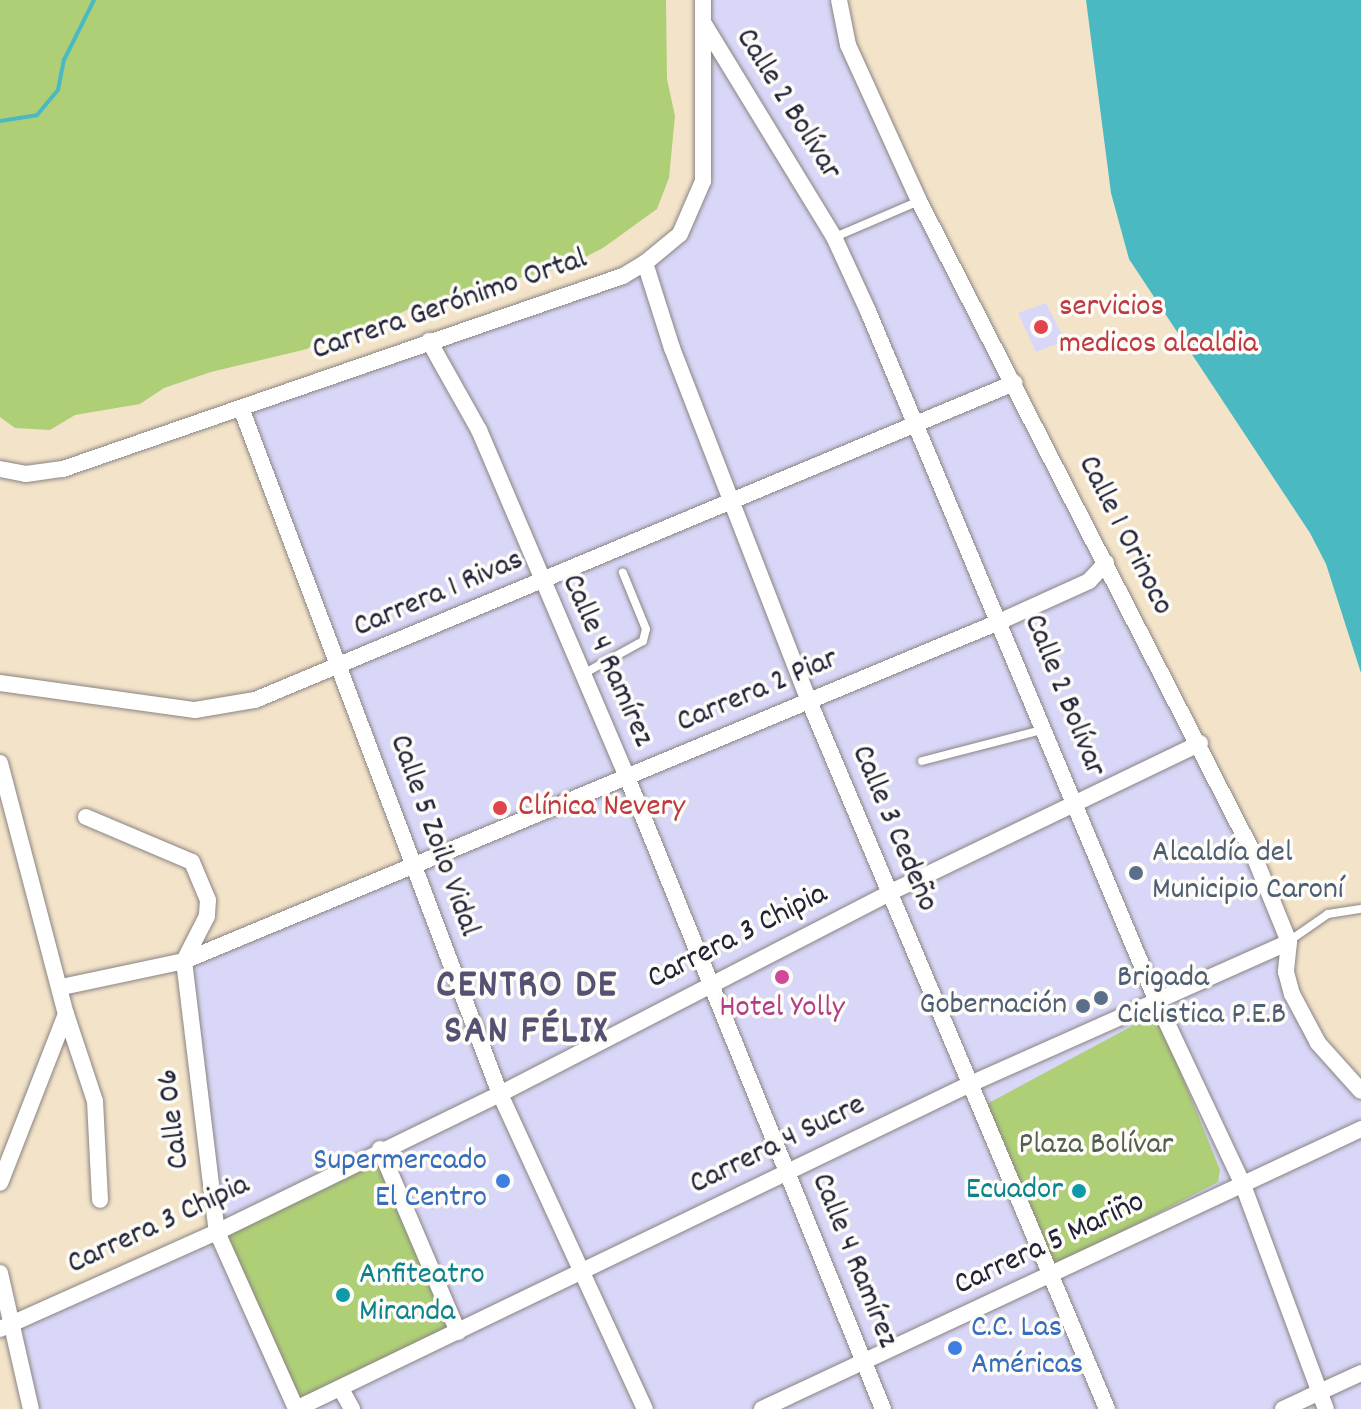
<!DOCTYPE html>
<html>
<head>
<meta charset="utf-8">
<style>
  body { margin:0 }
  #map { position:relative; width:1361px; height:1409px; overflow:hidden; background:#f3e4c9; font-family:Dekko,sans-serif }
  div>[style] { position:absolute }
  .built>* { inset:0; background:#d8d7f8 }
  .green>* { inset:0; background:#afcf77 }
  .water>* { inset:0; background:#4ab9c2 }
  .stream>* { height:4px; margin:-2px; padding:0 2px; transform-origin:2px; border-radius:2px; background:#4ab9c2 }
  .roads { filter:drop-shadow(0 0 2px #8a8382) drop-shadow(0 0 2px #8a8382) }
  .lane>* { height:8px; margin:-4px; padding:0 4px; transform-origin:4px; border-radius:4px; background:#fff }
  .street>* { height:16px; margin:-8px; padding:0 8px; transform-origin:8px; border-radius:8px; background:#fff }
  .dots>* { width:22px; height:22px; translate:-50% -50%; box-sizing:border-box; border:4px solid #fdfcf7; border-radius:50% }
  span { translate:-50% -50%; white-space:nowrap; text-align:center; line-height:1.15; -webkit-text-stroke:7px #fdfcf7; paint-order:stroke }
  .street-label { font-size:32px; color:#22223b }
  .health-label { font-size:32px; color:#be3a42 }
  .left { translate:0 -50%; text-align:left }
  .service-label { font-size:32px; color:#4e5e75 }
  .right { translate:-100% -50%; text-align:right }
  .hotel-label { font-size:32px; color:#b23c85 }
  .park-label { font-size:32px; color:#535f50 }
  .shop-label { font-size:32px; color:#366cbe }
  .culture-label { font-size:32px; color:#0d838f }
  .district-label { font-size:40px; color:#565173; font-weight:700; letter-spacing:2px }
</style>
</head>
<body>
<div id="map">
  <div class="built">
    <i style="clip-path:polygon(703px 0,839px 0,848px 45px,1289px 942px,1286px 972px,1303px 1015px,1361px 1091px,1361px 1409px,31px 1409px,12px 1324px,217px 1232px,184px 961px,414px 866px,240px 408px,645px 263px,695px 208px)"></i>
    <i style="clip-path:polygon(1046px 303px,1065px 341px,1036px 352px,1018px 313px)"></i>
  </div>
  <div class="green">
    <i style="clip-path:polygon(0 0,666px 0,667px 79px,675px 116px,669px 178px,657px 209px,603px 248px,566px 267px,506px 281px,444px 305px,409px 309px,359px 332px,325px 337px,307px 349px,211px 372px,164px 388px,140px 404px,75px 415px,50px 430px,15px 428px,0 417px)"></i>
    <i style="clip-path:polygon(1147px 1018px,1160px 1021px,1220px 1170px,1218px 1182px,1045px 1272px,981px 1107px)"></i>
    <i style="clip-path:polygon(378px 1156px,451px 1329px,298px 1402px,224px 1235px)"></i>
  </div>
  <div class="water">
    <i style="clip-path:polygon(1086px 0,1361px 0,1361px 673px,1326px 564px,1310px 533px,1129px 259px,1111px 193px)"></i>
  </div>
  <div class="stream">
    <i style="left:0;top:121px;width:37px;rotate:-9deg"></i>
    <i style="left:37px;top:115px;width:33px;rotate:-50deg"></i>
    <i style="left:58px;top:90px;width:31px;rotate:-79deg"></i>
    <i style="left:64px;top:60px;width:67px;rotate:-63.4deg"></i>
  </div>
  <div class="roads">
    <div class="lane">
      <i style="left:835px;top:237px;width:91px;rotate:-23.2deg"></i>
      <i style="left:583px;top:674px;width:68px;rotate:-28.8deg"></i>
      <i style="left:643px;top:641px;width:12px;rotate:-76deg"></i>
      <i style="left:646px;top:629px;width:61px;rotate:-112.3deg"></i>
      <i style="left:922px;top:761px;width:128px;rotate:-14.5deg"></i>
      <i style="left:1289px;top:941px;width:47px;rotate:-34.7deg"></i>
      <i style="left:1328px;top:914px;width:33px;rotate:-9deg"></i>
    </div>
    <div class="street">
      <i style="left:839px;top:0;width:46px;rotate:78.7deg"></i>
      <i style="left:848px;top:45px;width:171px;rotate:65.5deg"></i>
      <i style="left:919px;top:201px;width:730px;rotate:62.87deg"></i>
      <i style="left:1252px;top:851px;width:98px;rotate:67.9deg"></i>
      <i style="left:1289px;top:942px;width:30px;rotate:96deg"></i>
      <i style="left:1286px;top:972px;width:23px;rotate:75deg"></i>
      <i style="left:1292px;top:994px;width:55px;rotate:62deg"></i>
      <i style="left:1318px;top:1043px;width:64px;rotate:48.1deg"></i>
      <i style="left:704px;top:24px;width:250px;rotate:58.6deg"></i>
      <i style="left:834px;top:237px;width:81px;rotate:65.3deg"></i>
      <i style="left:868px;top:311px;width:749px;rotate:67.3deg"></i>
      <i style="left:1157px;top:1002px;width:202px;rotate:64.8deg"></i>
      <i style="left:1243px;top:1185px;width:239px;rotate:69.7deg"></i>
      <i style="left:645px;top:263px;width:89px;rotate:72.4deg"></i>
      <i style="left:672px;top:348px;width:379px;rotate:68.8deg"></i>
      <i style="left:809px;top:701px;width:768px;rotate:67.17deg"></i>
      <i style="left:429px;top:341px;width:102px;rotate:60.7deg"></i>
      <i style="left:479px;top:430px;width:377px;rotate:66.9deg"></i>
      <i style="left:627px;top:777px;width:682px;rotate:67.95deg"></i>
      <i style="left:241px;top:408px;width:733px;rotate:69.32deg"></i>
      <i style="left:500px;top:1094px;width:347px;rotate:65.3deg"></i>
      <i style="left:0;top:469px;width:26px;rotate:11deg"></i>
      <i style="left:26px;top:474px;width:37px;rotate:-8deg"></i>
      <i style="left:63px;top:469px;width:592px;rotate:-19.02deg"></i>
      <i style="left:623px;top:276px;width:26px;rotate:-31deg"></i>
      <i style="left:645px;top:263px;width:45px;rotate:-39.6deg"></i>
      <i style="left:680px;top:234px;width:58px;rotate:-66.5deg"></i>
      <i style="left:703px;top:181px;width:181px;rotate:-90deg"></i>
      <i style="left:0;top:683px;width:197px;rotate:7.9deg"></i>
      <i style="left:195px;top:710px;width:61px;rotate:-9.5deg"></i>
      <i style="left:255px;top:700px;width:823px;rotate:-22.67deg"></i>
      <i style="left:0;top:763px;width:260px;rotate:75.3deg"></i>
      <i style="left:66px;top:1014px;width:181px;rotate:111.3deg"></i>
      <i style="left:86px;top:817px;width:115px;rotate:23deg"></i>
      <i style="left:192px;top:862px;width:41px;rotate:67.2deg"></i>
      <i style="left:208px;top:900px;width:16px;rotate:94deg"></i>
      <i style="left:207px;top:916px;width:51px;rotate:117.1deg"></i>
      <i style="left:184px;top:961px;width:273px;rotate:83.1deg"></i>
      <i style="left:217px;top:1232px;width:194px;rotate:65.9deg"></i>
      <i style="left:62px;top:987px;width:125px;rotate:-12deg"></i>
      <i style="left:184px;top:961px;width:885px;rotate:-22.59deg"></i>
      <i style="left:1001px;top:621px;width:97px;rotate:-24.4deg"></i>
      <i style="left:1089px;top:581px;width:25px;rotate:-47deg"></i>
      <i style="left:66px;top:1014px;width:92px;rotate:71.6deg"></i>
      <i style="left:95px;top:1101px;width:99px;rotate:87.1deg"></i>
      <i style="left:380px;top:1149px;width:199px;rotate:66.9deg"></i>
      <i style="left:0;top:1273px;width:139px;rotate:77.2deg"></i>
      <i style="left:0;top:1329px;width:238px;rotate:-24.1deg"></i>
      <i style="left:217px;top:1232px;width:315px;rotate:-26deg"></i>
      <i style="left:500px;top:1094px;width:440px;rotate:-27.3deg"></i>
      <i style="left:891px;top:892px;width:343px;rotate:-25.7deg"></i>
      <i style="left:341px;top:1389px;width:23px;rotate:61deg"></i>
      <i style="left:296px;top:1409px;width:746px;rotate:-25.74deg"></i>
      <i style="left:968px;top:1085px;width:351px;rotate:-24deg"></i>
      <i style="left:762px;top:1409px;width:661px;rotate:-25.05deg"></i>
      <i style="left:1283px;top:1409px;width:86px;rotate:-24.8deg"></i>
    </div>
  </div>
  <div class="dots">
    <i style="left:1041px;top:327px;background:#e0444e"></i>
    <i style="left:500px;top:808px;background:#e0444e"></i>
    <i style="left:1136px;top:873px;background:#5c6f8a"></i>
    <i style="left:782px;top:977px;background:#d1479c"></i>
    <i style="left:1101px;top:998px;background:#5c6f8a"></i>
    <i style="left:1083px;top:1006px;background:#5c6f8a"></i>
    <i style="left:503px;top:1181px;background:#3f7fe0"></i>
    <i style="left:1079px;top:1191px;background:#0f9aa8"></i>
    <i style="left:343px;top:1295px;background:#0f9aa8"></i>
    <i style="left:955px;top:1348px;background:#3f7fe0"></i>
  </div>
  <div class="street-label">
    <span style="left:787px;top:105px;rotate:58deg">Calle 2 Bolívar</span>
    <span style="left:450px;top:306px;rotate:-19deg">Carrera Gerónimo Ortal</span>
    <span style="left:1124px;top:536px;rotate:63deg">Calle 1 Orinoco</span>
    <span style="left:439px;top:595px;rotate:-23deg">Carrera 1 Rivas</span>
    <span style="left:606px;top:661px;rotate:66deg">Calle 4 Ramírez</span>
    <span style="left:758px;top:692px;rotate:-23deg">Carrera 2 Piar</span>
    <span style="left:1063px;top:696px;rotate:68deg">Calle 2 Bolívar</span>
    <span style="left:893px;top:829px;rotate:67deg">Calle 3 Cedeño</span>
    <span style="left:433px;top:836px;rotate:70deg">Calle 5 Zoilo Vidal</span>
    <span style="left:738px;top:938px;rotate:-27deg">Carrera 3 Chipia</span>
    <span style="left:175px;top:1119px;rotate:-97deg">Calle 06</span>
    <span style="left:778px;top:1146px;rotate:-26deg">Carrera 4 Sucre</span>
    <span style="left:159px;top:1226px;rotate:-25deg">Carrera 3 Chipia</span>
    <span style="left:1050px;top:1245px;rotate:-25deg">Carrera 5 Mariño</span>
    <span style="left:853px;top:1261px;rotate:68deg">Calle 4 Ramírez</span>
  </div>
  <div class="health-label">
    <span class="left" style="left:1059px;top:327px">servicios<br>medicos alcaldia</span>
    <span class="left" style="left:518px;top:808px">Clínica Nevery</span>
  </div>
  <div class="service-label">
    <span class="left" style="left:1152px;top:873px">Alcaldía del<br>Municipio Caroní</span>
    <span class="left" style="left:1117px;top:998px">Brigada<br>Ciclistica P.E.B</span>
    <span class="right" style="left:1067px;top:1006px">Gobernación</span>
  </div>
  <div class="hotel-label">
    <span style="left:782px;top:1009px">Hotel Yolly</span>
  </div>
  <div class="park-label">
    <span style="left:1096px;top:1146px">Plaza Bolívar</span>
  </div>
  <div class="shop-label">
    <span class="right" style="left:487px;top:1181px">Supermercado<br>El Centro</span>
    <span class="left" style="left:971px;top:1348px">C.C. Las<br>Américas</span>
  </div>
  <div class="culture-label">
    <span class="right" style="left:1063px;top:1191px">Ecuador</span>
    <span class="left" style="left:359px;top:1295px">Anfiteatro<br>Miranda</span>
  </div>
  <div class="district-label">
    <span style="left:527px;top:1011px">CENTRO DE<br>SAN FÉLIX</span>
  </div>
</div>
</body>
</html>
